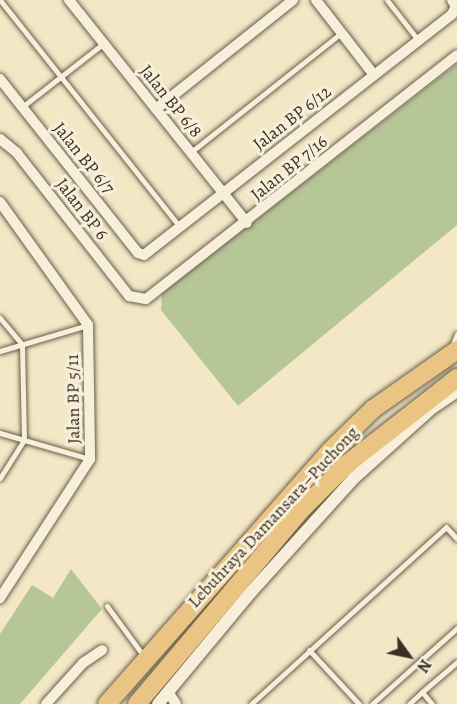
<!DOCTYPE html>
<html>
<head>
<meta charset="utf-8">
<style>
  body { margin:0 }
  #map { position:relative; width:457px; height:704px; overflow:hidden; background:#f3e7c5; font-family:Alegreya,serif }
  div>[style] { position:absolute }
  .green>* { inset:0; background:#b7c697 }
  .roads { filter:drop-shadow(0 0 2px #685e4e) drop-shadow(0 0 2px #685e4e) }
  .service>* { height:5px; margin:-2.5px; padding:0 2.5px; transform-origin:2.5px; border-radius:2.5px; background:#f7efd9 }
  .minor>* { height:10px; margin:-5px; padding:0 5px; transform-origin:5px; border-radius:5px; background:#f7efd9 }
  .tertiary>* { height:12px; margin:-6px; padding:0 6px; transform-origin:6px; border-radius:6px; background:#f7efd9 }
  .motorway>* { height:18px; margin:-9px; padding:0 9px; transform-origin:9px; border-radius:9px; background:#eac482 }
  span { translate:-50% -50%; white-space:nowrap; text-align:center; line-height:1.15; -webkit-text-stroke:6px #f7efd9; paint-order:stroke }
  .street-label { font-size:18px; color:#3a3026 }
  .north { position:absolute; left:379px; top:626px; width:60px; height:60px; -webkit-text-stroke:4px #f7efd9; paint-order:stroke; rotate:123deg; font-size:16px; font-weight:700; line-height:24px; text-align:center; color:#3a3026 }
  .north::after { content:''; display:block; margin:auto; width:21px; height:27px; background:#3a3026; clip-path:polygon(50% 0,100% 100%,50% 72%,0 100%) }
</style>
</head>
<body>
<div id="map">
  <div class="green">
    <i style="clip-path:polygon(457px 64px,457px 225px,238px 406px,161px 310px,162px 293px)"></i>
    <i style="clip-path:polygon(71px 569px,102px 609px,20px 704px,0 704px,0 634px,32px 585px,53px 598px)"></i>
  </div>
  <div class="roads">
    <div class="service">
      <i style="left:0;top:0;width:290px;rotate:51.6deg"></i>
      <i style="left:387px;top:0;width:51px;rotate:52.2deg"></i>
      <i style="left:22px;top:107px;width:104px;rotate:-38deg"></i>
      <i style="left:191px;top:152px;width:191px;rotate:-38.4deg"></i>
      <i style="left:0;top:318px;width:34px;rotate:50deg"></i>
      <i style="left:22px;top:344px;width:96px;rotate:88.8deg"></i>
      <i style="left:24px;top:440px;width:45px;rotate:122.3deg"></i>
      <i style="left:451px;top:349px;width:16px;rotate:-68deg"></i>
      <i style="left:0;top:351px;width:92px;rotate:-16.5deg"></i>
      <i style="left:0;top:433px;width:94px;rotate:16.1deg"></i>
      <i style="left:107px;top:606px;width:64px;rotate:53.8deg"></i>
      <i style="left:309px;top:650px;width:74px;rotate:47.2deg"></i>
      <i style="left:422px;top:692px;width:46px;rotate:-40.6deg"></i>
      <i style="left:251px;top:704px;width:263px;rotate:-42.2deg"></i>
      <i style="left:446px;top:527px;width:16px;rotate:47deg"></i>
      <i style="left:372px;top:704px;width:114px;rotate:-41.8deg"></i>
      <i style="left:409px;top:704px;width:18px;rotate:-43deg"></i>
      <i style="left:422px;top:692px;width:16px;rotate:50deg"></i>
    </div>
    <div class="minor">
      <i style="left:69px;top:0;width:285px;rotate:51.4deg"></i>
      <i style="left:316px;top:0;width:95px;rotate:52.3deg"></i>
      <i style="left:0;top:79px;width:222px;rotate:51.6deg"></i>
      <i style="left:138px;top:253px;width:6px;rotate:18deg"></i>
      <i style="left:144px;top:255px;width:391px;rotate:-38deg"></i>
      <i style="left:452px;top:14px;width:9px;rotate:-63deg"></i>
      <i style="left:456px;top:6px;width:7px;rotate:-124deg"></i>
      <i style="left:156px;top:109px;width:175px;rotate:-38.5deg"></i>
      <i style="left:0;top:139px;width:22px;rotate:39deg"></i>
      <i style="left:17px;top:153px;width:182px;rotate:51.9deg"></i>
      <i style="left:129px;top:296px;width:17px;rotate:10deg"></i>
      <i style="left:146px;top:299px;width:395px;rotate:-38.1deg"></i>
      <i style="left:0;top:202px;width:151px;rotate:54.4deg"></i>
      <i style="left:88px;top:325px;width:134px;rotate:89.1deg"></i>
      <i style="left:90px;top:459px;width:166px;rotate:122.9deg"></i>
      <i style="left:168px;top:692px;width:14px;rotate:56deg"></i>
      <i style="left:46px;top:704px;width:55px;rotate:-47.9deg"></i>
      <i style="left:83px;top:663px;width:23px;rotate:-34deg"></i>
    </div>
    <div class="tertiary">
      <i style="left:158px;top:704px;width:146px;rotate:-50.3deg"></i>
      <i style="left:251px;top:592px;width:154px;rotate:-47.9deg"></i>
      <i style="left:354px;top:478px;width:105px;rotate:-41.9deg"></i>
      <i style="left:432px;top:408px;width:30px;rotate:-34deg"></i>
    </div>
    <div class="motorway">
      <i style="left:107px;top:704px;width:336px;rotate:-48.6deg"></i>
      <i style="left:329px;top:452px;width:62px;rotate:-44.3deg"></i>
      <i style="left:373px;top:409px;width:103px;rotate:-35.1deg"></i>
      <i style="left:137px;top:704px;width:253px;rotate:-49.8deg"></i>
      <i style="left:300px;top:511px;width:66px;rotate:-45deg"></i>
      <i style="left:347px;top:464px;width:140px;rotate:-38deg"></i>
    </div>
  </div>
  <div class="street-label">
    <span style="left:171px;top:101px;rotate:51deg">Jalan BP 6/8</span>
    <span style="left:292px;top:118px;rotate:-38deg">Jalan BP 6/12</span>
    <span style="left:84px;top:158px;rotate:51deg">Jalan BP 6/7</span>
    <span style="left:289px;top:168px;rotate:-39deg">Jalan BP 7/16</span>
    <span style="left:82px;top:209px;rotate:52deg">Jalan BP 6</span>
    <span style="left:73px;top:399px;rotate:-91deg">Jalan BP 5/11</span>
    <span style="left:273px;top:517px;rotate:-47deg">Lebuhraya Damansara–Puchong</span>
  </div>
  <div class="north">N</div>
</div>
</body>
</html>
